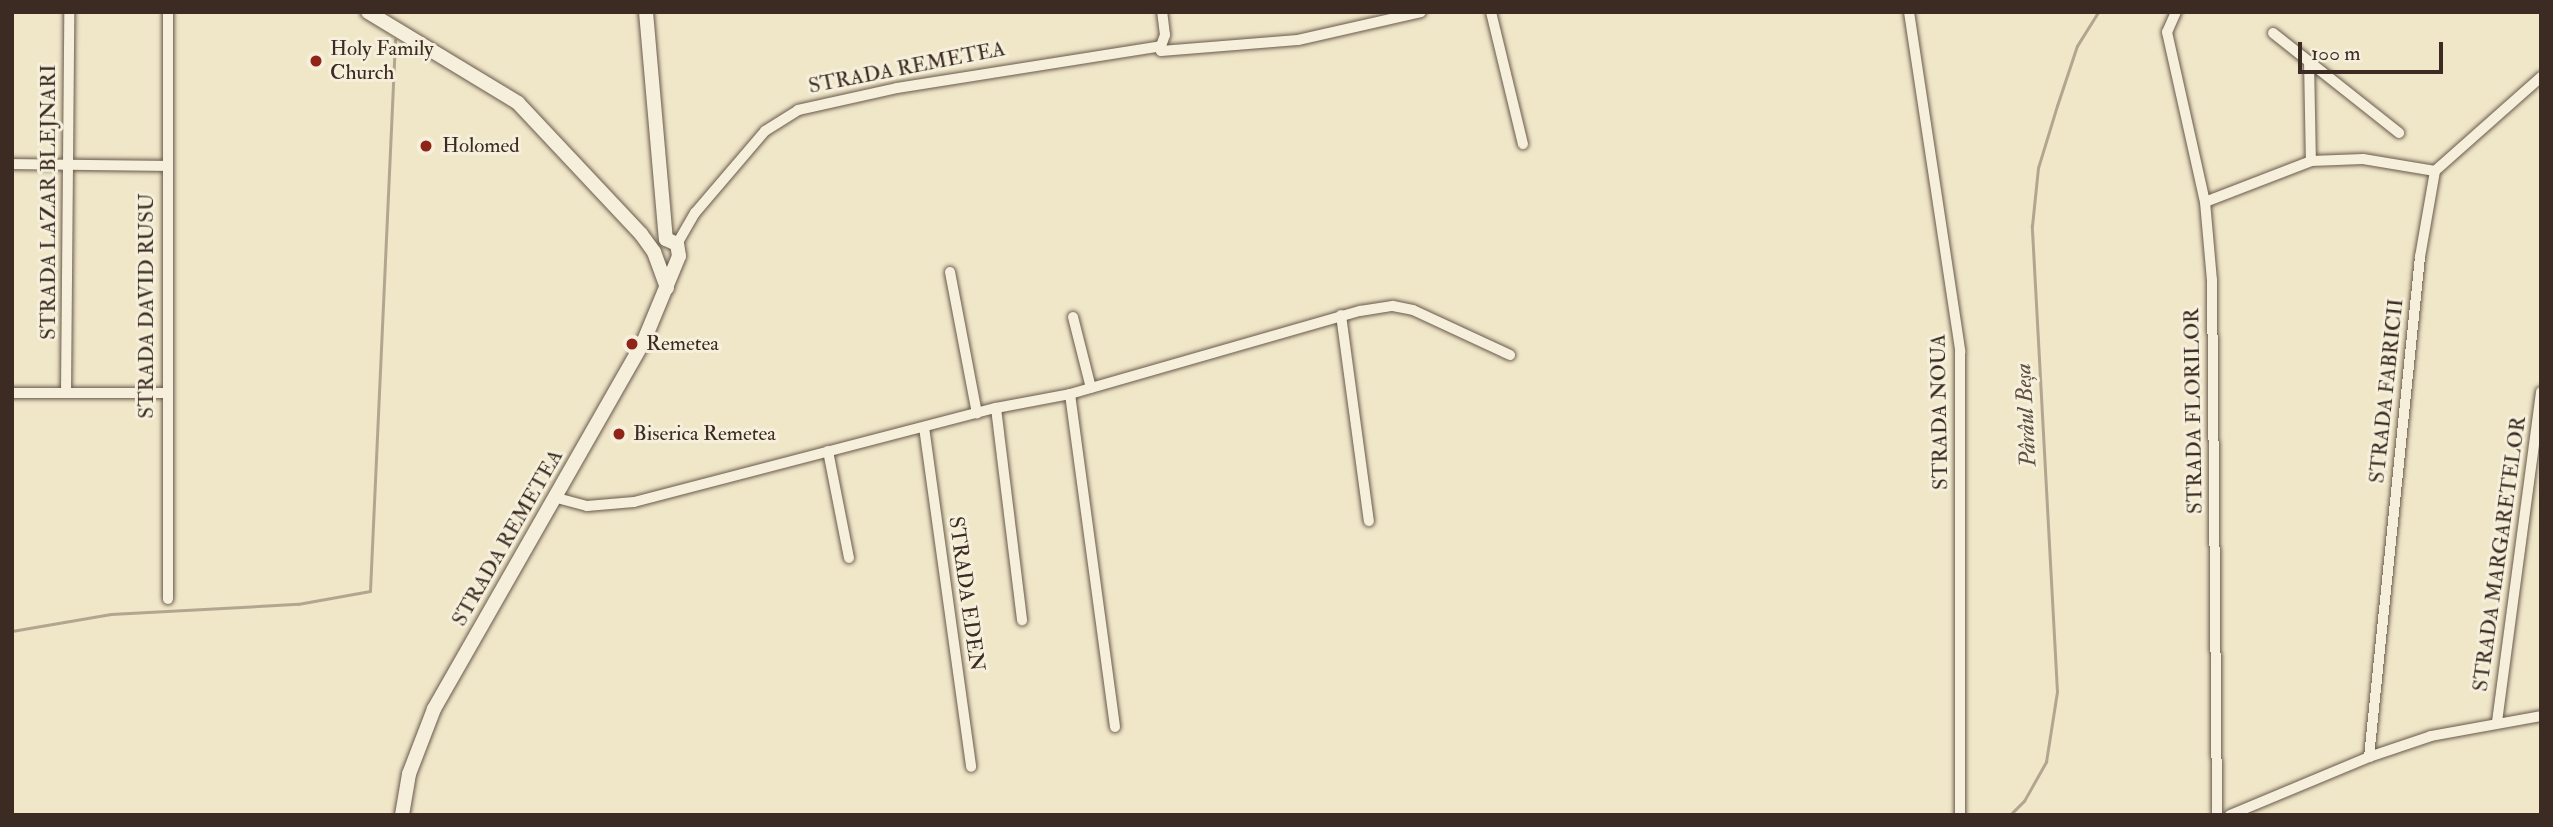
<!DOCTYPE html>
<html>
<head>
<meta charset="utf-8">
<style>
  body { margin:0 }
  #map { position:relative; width:2553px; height:827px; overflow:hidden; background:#f0e6c8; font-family:"IM FELL Double Pica",serif }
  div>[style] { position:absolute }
  .stream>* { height:2.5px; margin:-1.25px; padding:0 1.25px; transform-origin:1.25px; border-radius:1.25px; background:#b2a690 }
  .roads { filter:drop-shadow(0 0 2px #685a4c) drop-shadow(0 0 2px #685a4c) }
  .street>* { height:10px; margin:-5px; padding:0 5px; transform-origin:5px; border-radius:5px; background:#f5efdb }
  .secondary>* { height:14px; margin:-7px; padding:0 7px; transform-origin:7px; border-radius:7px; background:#f5efdb }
  .dots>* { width:19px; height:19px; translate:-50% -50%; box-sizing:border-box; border:4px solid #f5efdb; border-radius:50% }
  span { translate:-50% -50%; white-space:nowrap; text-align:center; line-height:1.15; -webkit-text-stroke:6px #f5efdb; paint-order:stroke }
  .poi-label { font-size:21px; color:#3b2b22 }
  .left { translate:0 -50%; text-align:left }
  .street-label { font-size:21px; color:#3b2b22 }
  .water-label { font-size:23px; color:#5f5043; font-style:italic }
  .frame { position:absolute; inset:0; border:14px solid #3b2b22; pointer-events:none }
  .scale { position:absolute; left:2298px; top:42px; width:145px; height:32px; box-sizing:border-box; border:4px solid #3b2b22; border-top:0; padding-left:9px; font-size:21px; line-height:24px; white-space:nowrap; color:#3b2b22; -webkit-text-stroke:5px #f5efdb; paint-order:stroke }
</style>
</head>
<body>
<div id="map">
  <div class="stream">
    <i style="left:12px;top:631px;width:100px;rotate:-9.7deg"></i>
    <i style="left:111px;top:614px;width:187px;rotate:-3.1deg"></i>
    <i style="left:298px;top:604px;width:73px;rotate:-10.2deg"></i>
    <i style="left:370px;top:591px;width:551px;rotate:-87.4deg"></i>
    <i style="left:2010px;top:815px;width:20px;rotate:-45deg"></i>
    <i style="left:2024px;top:801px;width:45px;rotate:-60.6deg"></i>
    <i style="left:2046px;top:762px;width:71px;rotate:-81.1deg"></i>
    <i style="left:2057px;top:692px;width:467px;rotate:-93.1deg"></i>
    <i style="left:2032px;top:226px;width:58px;rotate:-84.1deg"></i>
    <i style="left:2038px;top:168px;width:65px;rotate:-73deg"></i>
    <i style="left:2057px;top:106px;width:63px;rotate:-71.6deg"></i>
    <i style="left:2077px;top:46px;width:40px;rotate:-58deg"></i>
  </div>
  <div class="roads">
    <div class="street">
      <i style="left:1491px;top:12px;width:136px;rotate:76.4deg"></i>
      <i style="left:1909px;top:12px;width:343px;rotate:81.4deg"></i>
      <i style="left:1960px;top:351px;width:464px;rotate:90deg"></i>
      <i style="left:2176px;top:12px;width:22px;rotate:114deg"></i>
      <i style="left:2167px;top:32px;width:174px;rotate:77.4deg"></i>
      <i style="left:2205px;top:202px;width:78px;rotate:84.9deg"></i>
      <i style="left:2212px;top:280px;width:535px;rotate:89.46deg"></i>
      <i style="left:2273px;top:33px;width:161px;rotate:38.4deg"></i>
      <i style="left:1161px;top:46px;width:5px;rotate:90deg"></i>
      <i style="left:1161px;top:51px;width:137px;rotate:-4.6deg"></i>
      <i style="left:1298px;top:40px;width:126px;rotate:-12.8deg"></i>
      <i style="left:1161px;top:46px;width:12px;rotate:-70deg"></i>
      <i style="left:1165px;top:35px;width:23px;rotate:-97deg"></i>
      <i style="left:2309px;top:61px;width:100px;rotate:88.9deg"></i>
      <i style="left:12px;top:164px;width:155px;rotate:0.7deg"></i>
      <i style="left:2205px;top:202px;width:114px;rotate:-21.1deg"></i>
      <i style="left:2311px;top:161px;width:52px;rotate:-2.2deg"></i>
      <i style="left:2363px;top:159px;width:73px;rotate:9.5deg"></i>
      <i style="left:677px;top:244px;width:36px;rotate:-60deg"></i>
      <i style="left:695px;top:213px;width:108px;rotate:-49.5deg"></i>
      <i style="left:765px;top:131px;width:39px;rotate:-32deg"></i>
      <i style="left:798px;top:110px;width:101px;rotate:-12.5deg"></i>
      <i style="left:897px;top:88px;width:267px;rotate:-9deg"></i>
      <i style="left:950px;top:272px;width:144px;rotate:79.2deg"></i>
      <i style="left:1341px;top:315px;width:208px;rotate:82.3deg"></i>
      <i style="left:1073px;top:317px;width:73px;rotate:75.8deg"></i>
      <i style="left:12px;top:393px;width:153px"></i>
      <i style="left:66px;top:393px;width:381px;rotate:-89.5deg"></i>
      <i style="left:1070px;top:394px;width:336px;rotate:82.3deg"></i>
      <i style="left:996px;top:408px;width:214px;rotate:83deg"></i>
      <i style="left:924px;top:427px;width:343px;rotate:82.1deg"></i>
      <i style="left:828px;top:451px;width:109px;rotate:78.9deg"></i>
      <i style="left:557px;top:498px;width:31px;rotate:15deg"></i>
      <i style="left:587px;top:506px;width:47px;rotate:-4.9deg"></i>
      <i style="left:634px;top:502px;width:374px;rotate:-14.6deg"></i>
      <i style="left:996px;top:408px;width:75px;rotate:-10.7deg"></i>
      <i style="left:1070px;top:394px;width:302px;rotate:-16deg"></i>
      <i style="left:1360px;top:311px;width:33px;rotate:-9deg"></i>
      <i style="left:1393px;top:306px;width:20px;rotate:11deg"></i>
      <i style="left:1413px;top:310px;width:107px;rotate:24.9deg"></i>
      <i style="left:168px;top:599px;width:587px;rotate:-90deg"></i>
      <i style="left:2497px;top:722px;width:333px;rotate:-82.4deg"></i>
      <i style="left:2369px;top:757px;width:503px;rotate:-84.18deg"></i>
      <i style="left:2420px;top:257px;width:87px;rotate:-80.1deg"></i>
      <i style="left:2435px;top:171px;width:142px;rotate:-41.6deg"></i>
      <i style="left:2230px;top:815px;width:151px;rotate:-22.6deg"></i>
      <i style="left:2369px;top:757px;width:65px;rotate:-18.7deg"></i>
      <i style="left:2431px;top:736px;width:112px;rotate:-10.3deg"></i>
    </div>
    <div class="secondary">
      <i style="left:368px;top:12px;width:175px;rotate:31.2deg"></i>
      <i style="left:518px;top:103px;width:180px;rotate:46.8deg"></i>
      <i style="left:641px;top:234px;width:22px;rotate:54deg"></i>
      <i style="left:654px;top:252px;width:38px;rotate:70deg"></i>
      <i style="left:646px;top:12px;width:228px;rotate:85deg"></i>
      <i style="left:402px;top:815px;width:42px;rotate:-80.3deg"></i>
      <i style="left:409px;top:774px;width:70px;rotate:-69deg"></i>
      <i style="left:434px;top:709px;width:421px;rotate:-60.3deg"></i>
      <i style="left:643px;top:343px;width:94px;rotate:-67.5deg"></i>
      <i style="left:679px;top:256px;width:12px;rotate:-99deg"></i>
      <i style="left:677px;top:244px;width:12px;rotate:-156deg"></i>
    </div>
  </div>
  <div class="dots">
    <i style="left:316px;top:61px;background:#8f2418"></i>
    <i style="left:426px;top:146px;background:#8f2418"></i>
    <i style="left:632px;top:344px;background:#8f2418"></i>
    <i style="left:619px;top:434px;background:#8f2418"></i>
  </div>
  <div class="poi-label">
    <span class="left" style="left:330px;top:61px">Holy Family<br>Church</span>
    <span class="left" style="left:442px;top:146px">Holomed</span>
    <span class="left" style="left:646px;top:344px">Remetea</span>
    <span class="left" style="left:633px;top:434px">Biserica Remetea</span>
  </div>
  <div class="street-label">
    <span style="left:907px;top:68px;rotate:-11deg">STRADA REMETEA</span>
    <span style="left:49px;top:202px;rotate:-90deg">STRADA LAZAR BLEJNARI</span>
    <span style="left:147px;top:306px;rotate:-90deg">STRADA DAVID RUSU</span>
    <span style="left:2387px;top:391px;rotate:-84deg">STRADA FABRICII</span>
    <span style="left:2194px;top:411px;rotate:-91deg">STRADA FLORILOR</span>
    <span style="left:1940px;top:412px;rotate:-91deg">STRADA NOUA</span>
    <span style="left:508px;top:538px;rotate:-60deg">STRADA REMETEA</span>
    <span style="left:2500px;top:554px;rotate:-82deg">STRADA MARGARETELOR</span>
    <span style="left:966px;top:594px;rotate:82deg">STRADA EDEN</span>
  </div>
  <div class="water-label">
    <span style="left:2026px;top:415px;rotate:-93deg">Pârâul Beșa</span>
  </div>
  <div class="frame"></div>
  <div class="scale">100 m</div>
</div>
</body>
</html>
